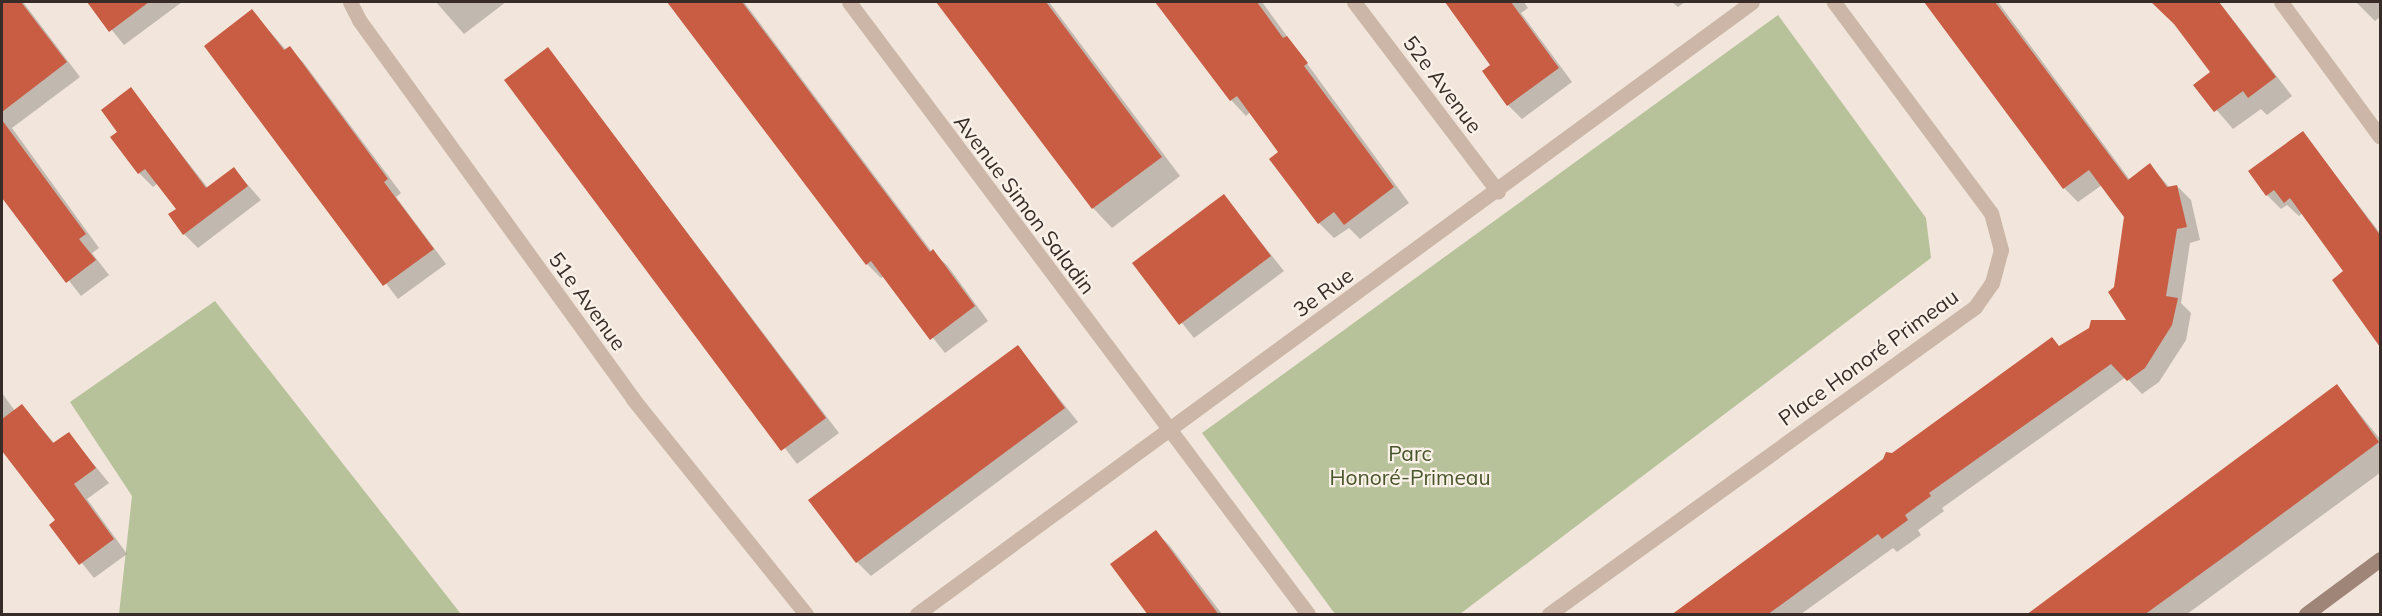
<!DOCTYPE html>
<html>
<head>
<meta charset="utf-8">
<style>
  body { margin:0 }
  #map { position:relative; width:2382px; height:616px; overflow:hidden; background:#f2e6dc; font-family:Mulish,sans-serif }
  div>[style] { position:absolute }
  .green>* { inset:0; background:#b7c29b }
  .shadow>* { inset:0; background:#0003 }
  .building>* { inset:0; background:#c85d44 }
  .street>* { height:15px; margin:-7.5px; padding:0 7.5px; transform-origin:7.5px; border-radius:7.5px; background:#cbb6a7 }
  .secondary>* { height:15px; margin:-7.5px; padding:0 7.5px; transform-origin:7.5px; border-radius:7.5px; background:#9f8478 }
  span { translate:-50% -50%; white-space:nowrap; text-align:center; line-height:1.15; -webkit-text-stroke:4.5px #faf1e8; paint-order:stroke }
  .street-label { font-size:21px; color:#372c28 }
  .park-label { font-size:21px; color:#49562b }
  .frame { position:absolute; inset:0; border:3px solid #372c28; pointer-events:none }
</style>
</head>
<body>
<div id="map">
  <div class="green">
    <i style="clip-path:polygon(1778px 15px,1926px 218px,1931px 258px,1460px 614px,1335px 614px,1202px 433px)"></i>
    <i style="clip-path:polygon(215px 301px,461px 614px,119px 614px,132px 496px,70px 402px)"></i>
  </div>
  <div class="shadow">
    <i style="clip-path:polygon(2px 2px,23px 2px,80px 77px,12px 128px,99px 248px,92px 253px,109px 275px,81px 296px,2px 195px)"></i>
    <i style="clip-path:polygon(89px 2px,182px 2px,124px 45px)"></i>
    <i style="clip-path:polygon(436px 2px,506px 2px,464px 34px)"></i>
    <i style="clip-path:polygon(669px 2px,744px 2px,932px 252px,947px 265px,988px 321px,945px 353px,884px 276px,881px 278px,867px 264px)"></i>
    <i style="clip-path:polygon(937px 2px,1049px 2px,1180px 176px,1112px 228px,1093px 208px)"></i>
    <i style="clip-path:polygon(1167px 2px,1262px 2px,1409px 203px,1360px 239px,1349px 228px,1334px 238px,1319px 223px,1280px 152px,1250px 112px,1246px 116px,1231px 100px,1161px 6px)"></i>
    <i style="clip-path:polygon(1447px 2px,1524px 2px,1528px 8px,1521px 13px,1572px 82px,1522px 119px,1508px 105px,1492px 66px)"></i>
    <i style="clip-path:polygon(1672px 2px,1685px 2px,1678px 7px)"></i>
    <i style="clip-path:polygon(1926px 2px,1998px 2px,2130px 180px,2150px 165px,2170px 188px,2177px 186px,2191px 200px,2200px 240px,2190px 243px,2181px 303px,2191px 313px,2186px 340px,2159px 382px,2142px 394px,2126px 377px,1942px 508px,1944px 511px,1918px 530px,1921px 535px,1897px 552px,1893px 548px,1801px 614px,1673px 614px,2060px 347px,2129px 321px,2116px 288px,2126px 217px,2102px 185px,2078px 202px,2064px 188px)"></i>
    <i style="clip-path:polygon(2153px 2px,2219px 2px,2292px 96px,2267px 115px,2261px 109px,2233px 129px,2195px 85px,2212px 72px,2176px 24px)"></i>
    <i style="clip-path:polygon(2356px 2px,2380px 2px,2380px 17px,2375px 21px)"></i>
    <i style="clip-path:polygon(252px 11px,286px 50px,289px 48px,303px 62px,401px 193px,396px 197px,446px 264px,398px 299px,206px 46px)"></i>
    <i style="clip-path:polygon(548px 49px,839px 433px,797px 464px,506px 81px)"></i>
    <i style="clip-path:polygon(130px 89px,208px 188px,234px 169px,261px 200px,198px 248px,184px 234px,178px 209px,158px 183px,153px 187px,139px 173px,120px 132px)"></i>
    <i style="clip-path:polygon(2303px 133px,2380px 233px,2380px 344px,2334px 280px,2345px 271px,2303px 213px,2299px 216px,2287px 205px,2281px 209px,2267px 195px)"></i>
    <i style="clip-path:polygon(1224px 196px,1284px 271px,1194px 338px,1134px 263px)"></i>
    <i style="clip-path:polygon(1018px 347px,1078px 422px,871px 576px,857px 562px)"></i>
    <i style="clip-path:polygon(2337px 386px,2380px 439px,2380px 473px,2187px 614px,2028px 614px)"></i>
    <i style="clip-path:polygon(2px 393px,15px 411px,22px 406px,55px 444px,69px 434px,109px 483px,87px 499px,127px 554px,94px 578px,51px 525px,57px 520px,2px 447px)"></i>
    <i style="clip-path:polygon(1156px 532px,1170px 546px,1222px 614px,1150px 614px)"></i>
  </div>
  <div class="building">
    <i style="clip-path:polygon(2px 2px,21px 2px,67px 62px,2px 112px)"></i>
    <i style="clip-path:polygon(87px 2px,149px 2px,109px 32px)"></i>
    <i style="clip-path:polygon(667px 2px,742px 2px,930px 252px,933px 249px,975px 306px,930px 340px,871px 261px,866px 265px)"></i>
    <i style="clip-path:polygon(936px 2px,1046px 2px,1162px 157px,1092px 209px)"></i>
    <i style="clip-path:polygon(1155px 2px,1257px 2px,1283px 38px,1287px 36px,1308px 63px,1304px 66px,1394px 187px,1344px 225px,1334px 212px,1318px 224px,1269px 159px,1278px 152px,1237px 96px,1230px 101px)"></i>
    <i style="clip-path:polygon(1445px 2px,1511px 2px,1559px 68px,1507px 106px,1482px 71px,1490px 65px)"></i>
    <i style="clip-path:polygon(1924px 2px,1995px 2px,2128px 180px,2150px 163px,2167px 187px,2177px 185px,2187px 227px,2177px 229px,2166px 296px,2178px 298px,2172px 325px,2145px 368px,2127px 381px,2111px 364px,1929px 493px,1931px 496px,1905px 515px,1908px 520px,1882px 539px,1878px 534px,1767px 615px,1671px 615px,1883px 459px,1886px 452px,1892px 453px,2052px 337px,2059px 346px,2089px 328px,2091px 320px,2126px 320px,2108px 292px,2114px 287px,2124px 217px,2089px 170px,2063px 189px)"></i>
    <i style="clip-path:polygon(2151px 2px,2219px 2px,2276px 77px,2248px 98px,2243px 91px,2214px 112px,2193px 85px,2210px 72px,2174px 24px)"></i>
    <i style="clip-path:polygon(252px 9px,284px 50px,290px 46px,388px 179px,384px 182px,434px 249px,383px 286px,204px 46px)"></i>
    <i style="clip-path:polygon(548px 47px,826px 418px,781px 451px,504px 80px)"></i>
    <i style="clip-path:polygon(131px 87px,206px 188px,234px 167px,248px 186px,183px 235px,168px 214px,176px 209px,145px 169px,138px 174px,110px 137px,117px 132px,101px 110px)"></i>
    <i style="clip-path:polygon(2px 120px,86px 234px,79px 239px,96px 260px,66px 283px,2px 198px)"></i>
    <i style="clip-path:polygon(2303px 131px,2380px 235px,2380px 347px,2332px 280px,2343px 271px,2290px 198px,2284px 203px,2274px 190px,2266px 196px,2248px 171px)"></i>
    <i style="clip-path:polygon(1224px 194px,1271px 256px,1179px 325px,1132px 263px)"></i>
    <i style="clip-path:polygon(1018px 345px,1065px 408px,856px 563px,808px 500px)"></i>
    <i style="clip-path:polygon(2337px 384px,2379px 442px,2239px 546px,2144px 615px,2026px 615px)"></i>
    <i style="clip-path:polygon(22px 404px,53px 443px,69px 432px,96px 468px,74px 484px,114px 539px,79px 565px,49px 525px,55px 520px,2px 451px,2px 419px)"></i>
    <i style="clip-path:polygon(1156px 530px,1177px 558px,1219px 615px,1148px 615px,1130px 591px,1110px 564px)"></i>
  </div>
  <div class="street">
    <i style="left:350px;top:2px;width:20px;rotate:63deg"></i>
    <i style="left:359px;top:20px;width:468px;rotate:54.1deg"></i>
    <i style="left:633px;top:399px;width:276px;rotate:51.2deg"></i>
    <i style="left:849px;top:2px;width:765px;rotate:53.13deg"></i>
    <i style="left:1354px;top:2px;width:238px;rotate:52.8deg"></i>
    <i style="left:2281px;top:2px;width:167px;rotate:53.7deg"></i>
    <i style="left:917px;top:614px;width:1035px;rotate:-36.24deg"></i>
    <i style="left:1549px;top:614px;width:525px;rotate:-35.78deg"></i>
    <i style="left:1975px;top:307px;width:29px;rotate:-55deg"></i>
    <i style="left:1992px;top:283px;width:34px;rotate:-75deg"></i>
    <i style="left:2001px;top:250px;width:38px;rotate:-105deg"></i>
    <i style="left:1991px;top:213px;width:263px;rotate:-126.7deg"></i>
  </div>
  <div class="secondary">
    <i style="left:2306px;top:614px;width:92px;rotate:-36.6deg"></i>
  </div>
  <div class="street-label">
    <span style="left:1443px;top:84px;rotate:53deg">52e Avenue</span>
    <span style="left:1025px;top:204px;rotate:53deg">Avenue Simon Saladin</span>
    <span style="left:1323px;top:292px;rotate:-36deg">3e Rue</span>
    <span style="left:588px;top:301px;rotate:54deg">51e Avenue</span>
    <span style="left:1868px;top:357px;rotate:-36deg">Place Honoré Primeau</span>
  </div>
  <div class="park-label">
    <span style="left:1410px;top:465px">Parc<br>Honoré-Primeau</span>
  </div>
  <div class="frame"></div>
</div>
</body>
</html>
